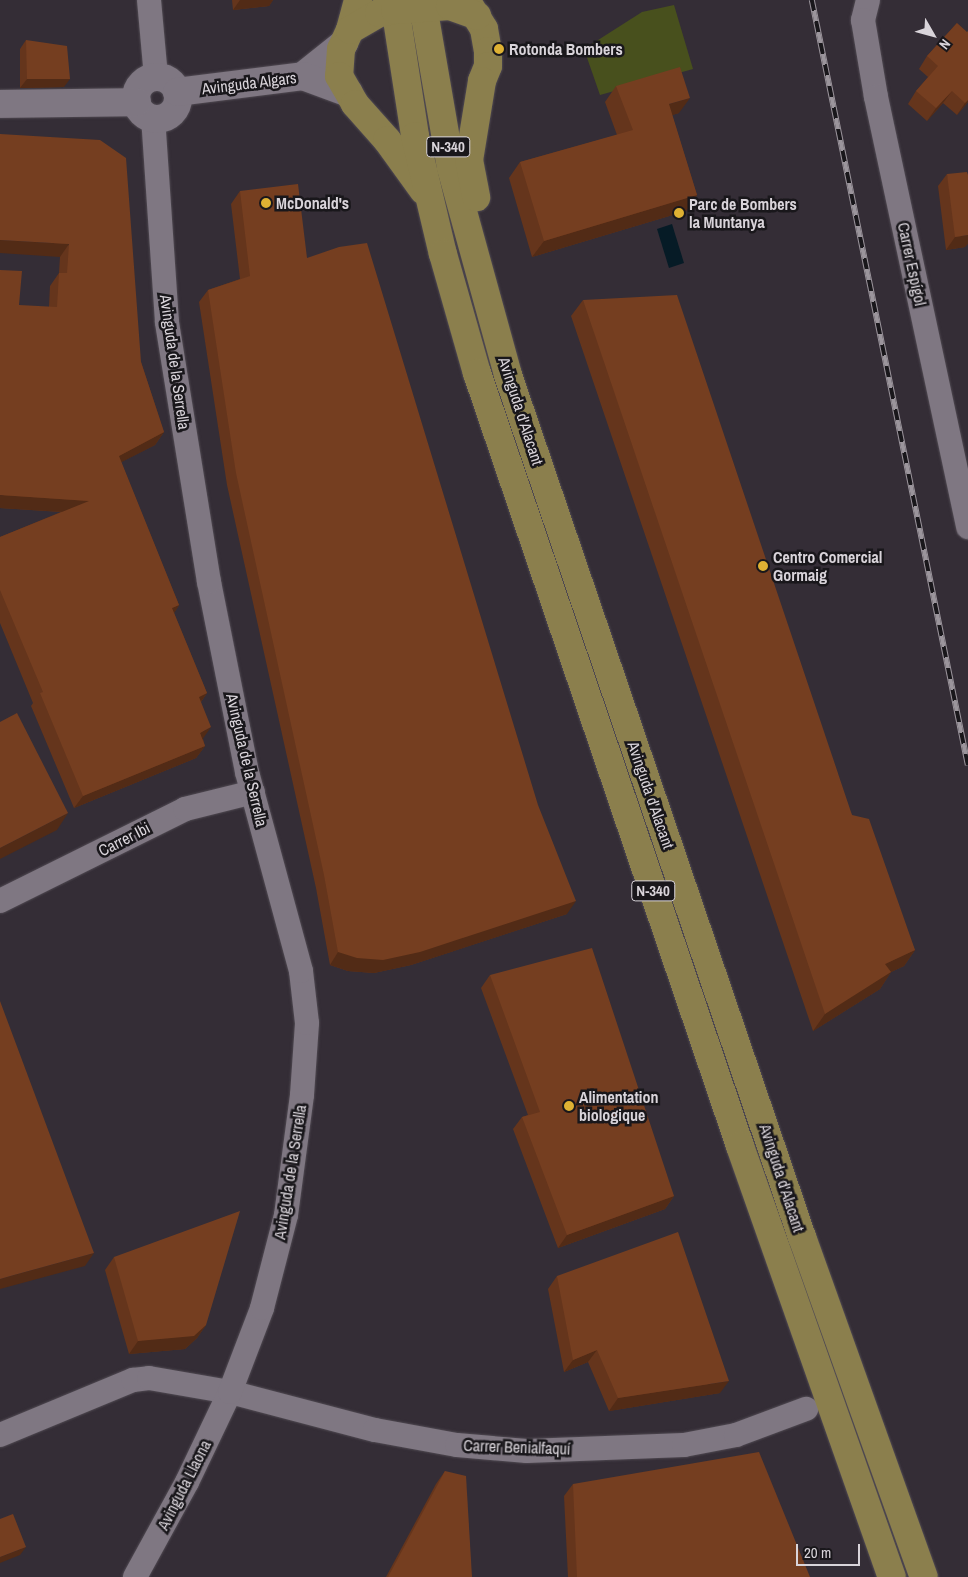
<!DOCTYPE html>
<html>
<head>
<meta charset="utf-8">
<style>
  body { margin:0 }
  #map { position:relative; width:968px; height:1577px; overflow:hidden; background:#342d36; font-family:"Archivo Narrow",sans-serif }
  div>[style] { position:absolute }
  .green>* { inset:0; background:#48501d }
  .water>* { inset:0; background:#061b26 }
  .roads { filter:drop-shadow(0 0 1px #504a52) drop-shadow(0 0 1px #504a52) }
  .minor>* { height:24px; margin:-12px; padding:0 12px; transform-origin:12px; border-radius:12px; background:#7f7782 }
  .tertiary>* { height:28px; margin:-14px; padding:0 14px; transform-origin:14px; border-radius:14px; background:#7f7782 }
  .tertiary>.ring { margin:-14px; padding:0; box-sizing:content-box; background:none; border:28px solid #7f7782; border-radius:50% }
  .primary>* { height:28px; margin:-14px; padding:0 14px; transform-origin:14px; border-radius:14px; background:#8b7f4d }
  .rail>* { height:5.5px; margin-top:-2.75px; transform-origin:0; background:repeating-linear-gradient(90deg,#19171b 0 11px,#9b959c 0 22px); box-sizing:border-box; border-block:1px solid #9b959c }
  .wall>* { inset:0; background:#65351c }
  .shaded-wall>* { inset:0; background:#522b16 }
  .building>* { inset:0; background:#753e20 }
  .dots>* { width:14px; height:14px; translate:-50% -50%; box-sizing:border-box; border:2px solid #19171b; border-radius:50% }
  span { translate:-50% -50%; white-space:nowrap; text-align:center; line-height:1.15; -webkit-text-stroke:5px #19171b; paint-order:stroke }
  .shield-label span { padding:1px 4px; background:#19171b; border:1px solid; border-radius:4px; -webkit-text-stroke-width:0 }
  .shield-label { font-size:15px; color:#d9d4da; font-weight:700 }
  .poi-label { font-size:16px; color:#d9d4da; font-weight:700 }
  .left { translate:0 -50%; text-align:left }
  .street-label { font-size:16px; color:#d9d4da }
  .north { position:absolute; left:908px; top:10px; width:50px; height:50px; -webkit-text-stroke:4px #19171b; paint-order:stroke; rotate:128deg; font-size:14px; font-weight:700; line-height:20px; text-align:center; color:#d9d4da }
  .north::after { content:''; display:block; margin:auto; width:18px; height:22px; background:#d9d4da; clip-path:polygon(50% 0,100% 100%,50% 72%,0 100%) }
  .scale { position:absolute; left:796px; top:1544px; width:64px; height:22px; box-sizing:border-box; border:2px solid #d9d4da; border-top:0; padding-left:6px; font-size:15px; line-height:18px; white-space:nowrap; color:#d9d4da; -webkit-text-stroke:4px #19171b; paint-order:stroke }
</style>
</head>
<body>
<div id="map">
  <div class="green">
    <i style="clip-path:polygon(674px 5px,693px 69px,600px 95px,584px 49px,642px 12px)"></i>
  </div>
  <div class="water">
    <i style="clip-path:polygon(672px 224px,684px 263px,669px 268px,657px 229px)"></i>
  </div>
  <div class="roads">
    <div class="minor">
      <i style="left:149px;top:0;width:77px;rotate:84.8deg"></i>
      <i style="left:868px;top:0;width:21px;rotate:104deg"></i>
      <i style="left:863px;top:20px;width:78px;rotate:80.4deg"></i>
      <i style="left:876px;top:97px;width:440px;rotate:77.9deg"></i>
      <i style="left:0;top:901px;width:207px;rotate:-26.4deg"></i>
      <i style="left:185px;top:809px;width:70px;rotate:-14deg"></i>
      <i style="left:0;top:1435px;width:144px;rotate:-22.5deg"></i>
      <i style="left:133px;top:1380px;width:16px;rotate:-7deg"></i>
      <i style="left:149px;top:1378px;width:82px;rotate:9.8deg"></i>
      <i style="left:230px;top:1392px;width:150px;rotate:14.7deg"></i>
      <i style="left:375px;top:1430px;width:83px;rotate:10.4deg"></i>
      <i style="left:457px;top:1445px;width:70px;rotate:4.9deg"></i>
      <i style="left:527px;top:1451px;width:157px;rotate:-2.2deg"></i>
      <i style="left:684px;top:1445px;width:53px;rotate:-10.9deg"></i>
      <i style="left:736px;top:1435px;width:75px;rotate:-20.4deg"></i>
      <i style="left:135px;top:1577px;width:108px;rotate:-61.3deg"></i>
      <i style="left:187px;top:1482px;width:100px;rotate:-64.5deg"></i>
      <i style="left:230px;top:1392px;width:90px;rotate:-69.1deg"></i>
      <i style="left:262px;top:1308px;width:96px;rotate:-75.5deg"></i>
      <i style="left:286px;top:1215px;width:121px;rotate:-82.4deg"></i>
      <i style="left:302px;top:1095px;width:72px;rotate:-86deg"></i>
      <i style="left:307px;top:1023px;width:52px;rotate:-96.6deg"></i>
      <i style="left:301px;top:971px;width:206px;rotate:-105.2deg"></i>
      <i style="left:247px;top:772px;width:194px;rotate:-101.3deg"></i>
      <i style="left:209px;top:582px;width:263px;rotate:-99.2deg"></i>
      <i style="left:167px;top:322px;width:203px;rotate:-93.9deg"></i>
    </div>
    <div class="tertiary">
      <i style="left:303px;top:76px;width:53px;rotate:-38.8deg"></i>
      <i class="ring" style="left:136px;top:77px;width:14px;height:14px"></i>
      <i style="left:177px;top:92px;width:127px;rotate:-7.2deg"></i>
      <i style="left:303px;top:76px;width:49px;rotate:20.3deg"></i>
      <i style="left:0;top:104px;width:137px;rotate:-0.8deg"></i>
    </div>
    <div class="primary">
      <i style="left:358px;top:0;width:31px;rotate:105deg"></i>
      <i style="left:350px;top:30px;width:21px;rotate:115deg"></i>
      <i style="left:341px;top:49px;width:27px;rotate:94deg"></i>
      <i style="left:339px;top:76px;width:32px;rotate:60deg"></i>
      <i style="left:355px;top:104px;width:48px;rotate:48.4deg"></i>
      <i style="left:387px;top:140px;width:62px;rotate:54.2deg"></i>
      <i style="left:394px;top:0;width:138px;rotate:81.2deg"></i>
      <i style="left:415px;top:136px;width:121px;rotate:76.7deg"></i>
      <i style="left:443px;top:254px;width:124px;rotate:74.1deg"></i>
      <i style="left:477px;top:373px;width:817px;rotate:71.21deg"></i>
      <i style="left:740px;top:1146px;width:457px;rotate:70.6deg"></i>
      <i style="left:422px;top:0;width:170px;rotate:80.2deg"></i>
      <i style="left:451px;top:168px;width:215px;rotate:74.6deg"></i>
      <i style="left:508px;top:375px;width:911px;rotate:71.17deg"></i>
      <i style="left:802px;top:1237px;width:361px;rotate:70.3deg"></i>
      <i style="left:466px;top:0;width:34px;rotate:58deg"></i>
      <i style="left:484px;top:29px;width:22px;rotate:80deg"></i>
      <i style="left:488px;top:51px;width:15px;rotate:90deg"></i>
      <i style="left:488px;top:66px;width:16px;rotate:112deg"></i>
      <i style="left:482px;top:81px;width:80px;rotate:99.3deg"></i>
      <i style="left:469px;top:160px;width:38px;rotate:79deg"></i>
      <i style="left:350px;top:30px;width:34px;rotate:-30deg"></i>
      <i style="left:379px;top:13px;width:16px;rotate:-11deg"></i>
      <i style="left:395px;top:10px;width:55px;rotate:-4.2deg"></i>
      <i style="left:450px;top:6px;width:29px;rotate:20deg"></i>
    </div>
  </div>
  <div class="rail">
    <i style="left:812px;top:0;width:781px;rotate:78.47deg"></i>
  </div>
  <div class="wall">
    <i style="clip-path:polygon(232px 0,273px 0,269px 6px,233px 10px)"></i>
    <i style="clip-path:polygon(957px 23px,968px 102px,957px 115px,943px 103px,927px 121px,908px 104px,916px 91px,928px 77px,919px 69px,927px 56px)"></i>
    <i style="clip-path:polygon(26px 40px,64px 87px,20px 88px,20px 49px)"></i>
    <i style="clip-path:polygon(616px 86px,679px 113px,672px 115px,697px 195px,686px 211px,532px 257px,509px 178px,520px 162px,617px 135px,605px 102px)"></i>
    <i style="clip-path:polygon(0 134px,141px 362px,164px 432px,155px 445px,121px 462px,179px 605px,174px 613px,207px 693px,201px 702px,203px 739px,205px 746px,196px 758px,74px 808px,31px 706px,33px 703px,0 623px,0 537px,61px 512px,0 508px,49px 307px,50px 286px,59px 273px,60px 257px)"></i>
    <i style="clip-path:polygon(947px 174px,965px 247px,946px 250px,938px 186px)"></i>
    <i style="clip-path:polygon(240px 191px,307px 258px,567px 914px,411px 965px,374px 973px,348px 971px,330px 965px,316px 888px,227px 485px,199px 302px,208px 290px,240px 279px,231px 204px)"></i>
    <i style="clip-path:polygon(583px 300px,852px 815px,915px 950px,904px 966px,891px 972px,880px 989px,813px 1031px,571px 316px)"></i>
    <i style="clip-path:polygon(490px 975px,674px 1196px,665px 1209px,558px 1248px,513px 1129px,522px 1117px,528px 1115px,481px 988px)"></i>
    <i style="clip-path:polygon(114px 1257px,206px 1325px,197px 1338px,185px 1349px,129px 1354px,105px 1270px)"></i>
    <i style="clip-path:polygon(557px 1276px,720px 1393px,609px 1411px,588px 1362px,564px 1372px,548px 1289px)"></i>
    <i style="clip-path:polygon(445px 1471px,472px 1577px,386px 1577px,436px 1484px)"></i>
    <i style="clip-path:polygon(573px 1484px,810px 1577px,568px 1577px,564px 1496px)"></i>
  </div>
  <div class="shaded-wall">
    <i style="clip-path:polygon(240px 0,273px 0,269px 6px,233px 10px)"></i>
    <i style="clip-path:polygon(27px 79px,70px 79px,64px 87px,20px 88px)"></i>
    <i style="clip-path:polygon(952px 91px,943px 103px,927px 121px,936px 108px)"></i>
    <i style="clip-path:polygon(690px 98px,679px 113px,657px 120px,669px 104px)"></i>
    <i style="clip-path:polygon(968px 100px,968px 102px,957px 115px,965px 103px)"></i>
    <i style="clip-path:polygon(697px 195px,686px 211px,532px 257px,544px 241px)"></i>
    <i style="clip-path:polygon(968px 235px,968px 244px,965px 247px,946px 250px,955px 237px)"></i>
    <i style="clip-path:polygon(0 240px,69px 244px,60px 257px,0 253px)"></i>
    <i style="clip-path:polygon(164px 432px,155px 445px,110px 468px,119px 456px)"></i>
    <i style="clip-path:polygon(0 495px,89px 501px,80px 513px,0 508px)"></i>
    <i style="clip-path:polygon(179px 605px,171px 618px,172px 608px)"></i>
    <i style="clip-path:polygon(207px 693px,198px 706px,199px 697px)"></i>
    <i style="clip-path:polygon(211px 727px,202px 740px,200px 733px)"></i>
    <i style="clip-path:polygon(205px 746px,196px 758px,74px 808px,83px 796px)"></i>
    <i style="clip-path:polygon(68px 813px,57px 830px,0 859px,0 848px)"></i>
    <i style="clip-path:polygon(576px 901px,567px 914px,411px 965px,374px 973px,348px 971px,330px 965px,338px 952px)"></i>
    <i style="clip-path:polygon(915px 950px,904px 966px,891px 972px,880px 989px,813px 1031px,825px 1014px,885px 964px)"></i>
    <i style="clip-path:polygon(674px 1196px,665px 1209px,558px 1248px,567px 1235px)"></i>
    <i style="clip-path:polygon(94px 1253px,85px 1266px,0 1289px,0 1279px,14px 1275px)"></i>
    <i style="clip-path:polygon(206px 1325px,197px 1338px,185px 1349px,129px 1354px,138px 1341px)"></i>
    <i style="clip-path:polygon(597px 1350px,588px 1362px,564px 1372px,573px 1360px)"></i>
    <i style="clip-path:polygon(729px 1381px,720px 1393px,609px 1411px,618px 1398px)"></i>
    <i style="clip-path:polygon(26px 1547px,20px 1555px,0 1563px,0 1557px)"></i>
  </div>
  <div class="building">
    <i style="clip-path:polygon(957px 23px,967px 32px,968px 31px,968px 100px,965px 103px,952px 91px,936px 108px,916px 91px,938px 66px,927px 56px)"></i>
    <i style="clip-path:polygon(26px 40px,67px 46px,70px 79px,27px 79px)"></i>
    <i style="clip-path:polygon(680px 67px,690px 98px,669px 104px,697px 195px,544px 241px,520px 162px,633px 130px,616px 86px)"></i>
    <i style="clip-path:polygon(0 134px,100px 140px,126px 158px,141px 362px,164px 432px,119px 456px,179px 605px,172px 608px,207px 693px,199px 697px,211px 727px,200px 733px,205px 746px,83px 796px,40px 693px,43px 692px,0 590px,0 537px,89px 501px,0 495px,0 270px,22px 271px,19px 305px,57px 307px,59px 273px,67px 273px,69px 244px,0 240px)"></i>
    <i style="clip-path:polygon(967px 172px,968px 175px,968px 235px,955px 237px,947px 174px)"></i>
    <i style="clip-path:polygon(298px 184px,307px 258px,339px 247px,367px 243px,538px 805px,576px 901px,420px 952px,383px 960px,357px 958px,338px 952px,324px 875px,236px 473px,208px 290px,250px 276px,240px 191px)"></i>
    <i style="clip-path:polygon(677px 295px,852px 815px,869px 819px,915px 950px,885px 964px,891px 972px,825px 1014px,583px 300px)"></i>
    <i style="clip-path:polygon(17px 713px,68px 813px,0 848px,0 722px)"></i>
    <i style="clip-path:polygon(592px 948px,674px 1196px,567px 1235px,522px 1117px,540px 1112px,490px 975px)"></i>
    <i style="clip-path:polygon(0 1001px,94px 1253px,14px 1275px,0 1279px)"></i>
    <i style="clip-path:polygon(240px 1211px,206px 1325px,194px 1336px,138px 1341px,114px 1257px)"></i>
    <i style="clip-path:polygon(678px 1232px,729px 1381px,618px 1398px,597px 1350px,573px 1360px,557px 1276px)"></i>
    <i style="clip-path:polygon(759px 1452px,810px 1577px,577px 1577px,573px 1484px)"></i>
    <i style="clip-path:polygon(445px 1471px,466px 1476px,472px 1577px,388px 1577px)"></i>
    <i style="clip-path:polygon(13px 1514px,26px 1547px,0 1557px,0 1519px)"></i>
  </div>
  <div class="dots">
    <i style="left:499px;top:49px;background:#deb133"></i>
    <i style="left:266px;top:203px;background:#deb133"></i>
    <i style="left:679px;top:213px;background:#deb133"></i>
    <i style="left:763px;top:566px;background:#deb133"></i>
    <i style="left:569px;top:1106px;background:#deb133"></i>
  </div>
  <div class="shield-label">
    <span style="left:448px;top:147px">N-340</span>
    <span style="left:653px;top:891px">N-340</span>
  </div>
  <div class="poi-label">
    <span class="left" style="left:509px;top:49px">Rotonda Bombers</span>
    <span class="left" style="left:276px;top:203px">McDonald's</span>
    <span class="left" style="left:689px;top:213px">Parc de Bombers<br>la Muntanya</span>
    <span class="left" style="left:773px;top:566px">Centro Comercial<br>Gormaig</span>
    <span class="left" style="left:579px;top:1106px">Alimentation<br>biologique</span>
  </div>
  <div class="street-label">
    <span style="left:249px;top:83px;rotate:-7deg">Avinguda Algars</span>
    <span style="left:912px;top:264px;rotate:78deg">Carrer Espígol</span>
    <span style="left:175px;top:362px;rotate:82deg">Avinguda de la Serrella</span>
    <span style="left:521px;top:411px;rotate:72deg">Avinguda d'Alacant</span>
    <span style="left:247px;top:760px;rotate:77deg">Avinguda de la Serrella</span>
    <span style="left:651px;top:795px;rotate:71deg">Avinguda d'Alacant</span>
    <span style="left:124px;top:839px;rotate:-27deg">Carrer Ibi</span>
    <span style="left:290px;top:1172px;rotate:-81deg">Avinguda de la Serrella</span>
    <span style="left:782px;top:1178px;rotate:72deg">Avinguda d'Alacant</span>
    <span style="left:517px;top:1447px;rotate:2deg">Carrer Benialfaquí</span>
    <span style="left:184px;top:1485px;rotate:-63deg">Avinguda Llaona</span>
  </div>
  <div class="north">N</div>
  <div class="scale">20 m</div>
</div>
</body>
</html>
